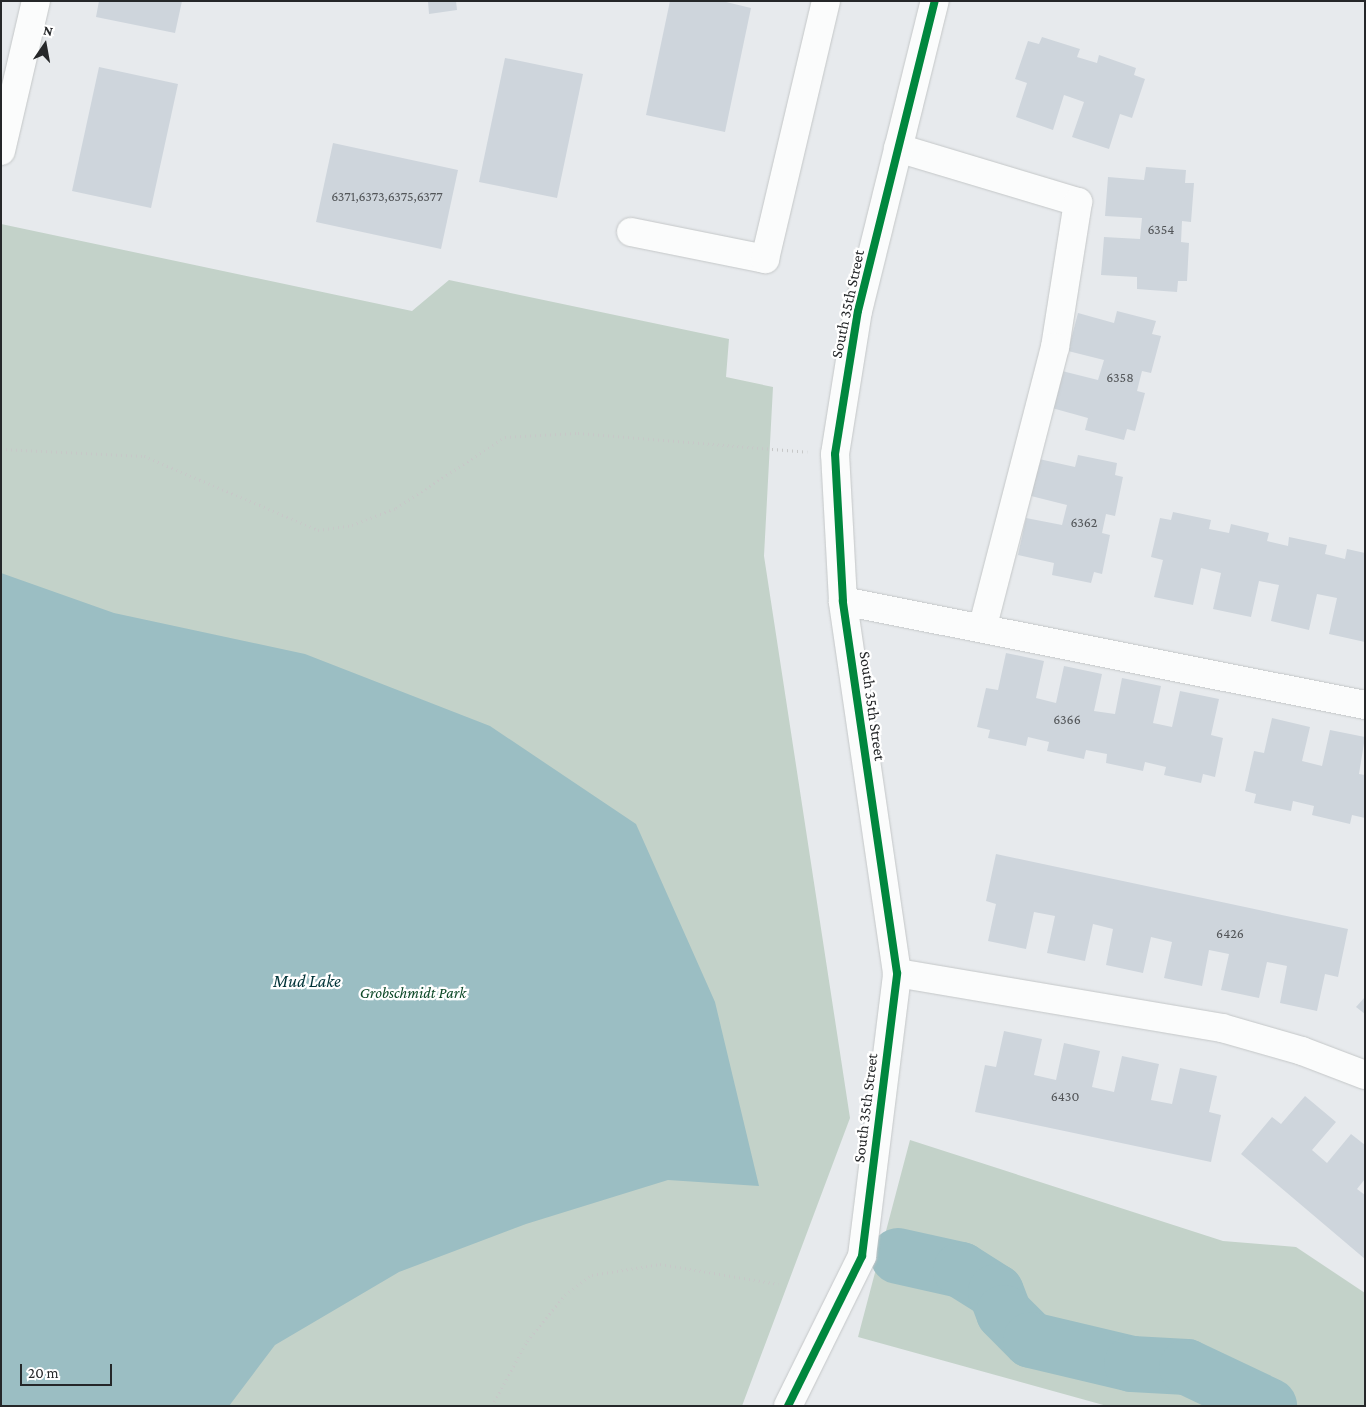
<!DOCTYPE html>
<html>
<head>
<meta charset="utf-8">
<style>
  body { margin:0 }
  #map { position:relative; width:1366px; height:1407px; overflow:hidden; background:#e7eaed; font-family:"Crimson Pro",serif }
  div>[style] { position:absolute }
  .green>* { inset:0; background:#c3d2c9 }
  .water>* { inset:0; background:#9bbec3 }
  .river>* { height:56px; margin:-28px; padding:0 28px; transform-origin:28px; border-radius:28px; background:#9bbec3 }
  .building>* { inset:0; background:#ced5dc }
  .path>* { height:3px; margin-top:-1.5px; transform-origin:0; background:repeating-linear-gradient(90deg,#c7c8c8 0 1px,transparent 0 5px) }
  .roads { filter:drop-shadow(0 0 1px #c4c7c8) drop-shadow(0 0 1px #c4c7c8) }
  .minor>* { height:28px; margin:-14px; padding:0 14px; transform-origin:14px; border-radius:14px; background:#fbfcfc }
  .cycleway>* { height:8px; margin:-4px; padding:0 4px; transform-origin:4px; border-radius:4px; background:#00873e }
  span { translate:-50% -50%; white-space:nowrap; text-align:center; line-height:1.15; -webkit-text-stroke:4.5px #fff; paint-order:stroke }
  .number-label { font-size:14px; color:#525558 }
  .number-label span { -webkit-text-stroke-width:0 }
  .street-label { font-size:16px; color:#252729 }
  .park-label { font-size:16px; color:#0e4928; font-style:italic }
  .water-label { font-size:18px; color:#013338; font-style:italic }
  .frame { position:absolute; inset:0; border:2px solid #252729; pointer-events:none }
  .north { position:absolute; left:20px; top:20px; width:50px; height:50px; -webkit-text-stroke:4px #fff; paint-order:stroke; rotate:12deg; font-size:14px; font-weight:700; line-height:20px; text-align:center; color:#252729 }
  .north::after { content:''; display:block; margin:auto; width:18px; height:22px; background:#252729; clip-path:polygon(50% 0,100% 100%,50% 72%,0 100%) }
  .scale { position:absolute; left:20px; top:1364px; width:92px; height:22px; box-sizing:border-box; border:2px solid #252729; border-top:0; padding-left:6px; font-size:15px; line-height:18px; white-space:nowrap; color:#252729; -webkit-text-stroke:4px #fff; paint-order:stroke }
</style>
</head>
<body>
<div id="map">
  <div class="green">
    <i style="clip-path:polygon(1px 224px,412px 311px,449px 280px,729px 339px,726px 377px,773px 387px,764px 556px,850px 1118px,742px 1406px,1px 1406px)"></i>
    <i style="clip-path:polygon(910px 1140px,1223px 1241px,1296px 1247px,1365px 1293px,1365px 1406px,1107px 1406px,858px 1337px)"></i>
  </div>
  <div class="water">
    <i style="clip-path:polygon(1px 573px,114px 613px,305px 654px,490px 726px,636px 824px,715px 1002px,759px 1186px,668px 1180px,526px 1224px,399px 1272px,275px 1345px,229px 1406px,1px 1406px)"></i>
  </div>
  <div class="river">
    <i style="left:898px;top:1256px;width:65px;rotate:12.5deg"></i>
    <i style="left:961px;top:1270px;width:41px;rotate:32.2deg"></i>
    <i style="left:996px;top:1292px;width:22px;rotate:69deg"></i>
    <i style="left:1004px;top:1313px;width:38px;rotate:45deg"></i>
    <i style="left:1031px;top:1340px;width:104px;rotate:13.4deg"></i>
    <i style="left:1132px;top:1364px;width:55px;rotate:3.1deg"></i>
    <i style="left:1187px;top:1367px;width:91px;rotate:25.4deg"></i>
  </div>
  <div class="building">
    <i style="clip-path:polygon(99px 1px,182px 1px,175px 33px,96px 17px)"></i>
    <i style="clip-path:polygon(428px 1px,456px 1px,457px 10px,429px 14px)"></i>
    <i style="clip-path:polygon(670px 1px,722px 1px,751px 8px,725px 132px,646px 115px)"></i>
    <i style="clip-path:polygon(1042px 37px,1080px 49px,1077px 57px,1097px 63px,1099px 55px,1136px 68px,1134px 75px,1145px 79px,1132px 118px,1120px 114px,1109px 149px,1072px 137px,1084px 102px,1064px 95px,1053px 130px,1016px 117px,1027px 83px,1015px 79px,1028px 41px,1039px 44px)"></i>
    <i style="clip-path:polygon(505px 58px,583px 74px,557px 198px,479px 182px)"></i>
    <i style="clip-path:polygon(99px 67px,178px 84px,151px 208px,72px 191px)"></i>
    <i style="clip-path:polygon(333px 143px,458px 170px,441px 249px,316px 222px)"></i>
    <i style="clip-path:polygon(1146px 167px,1186px 170px,1185px 183px,1194px 183px,1191px 222px,1182px 221px,1181px 242px,1189px 243px,1187px 281px,1178px 281px,1177px 292px,1137px 289px,1137px 277px,1101px 275px,1104px 237px,1140px 239px,1142px 218px,1105px 216px,1108px 177px,1144px 180px)"></i>
    <i style="clip-path:polygon(1117px 311px,1156px 321px,1152px 334px,1161px 336px,1151px 373px,1142px 371px,1137px 391px,1145px 393px,1135px 431px,1127px 429px,1124px 440px,1085px 430px,1088px 418px,1052px 408px,1062px 371px,1098px 380px,1104px 360px,1068px 351px,1078px 313px,1114px 323px)"></i>
    <i style="clip-path:polygon(1078px 455px,1117px 463px,1115px 475px,1123px 477px,1115px 516px,1106px 514px,1102px 533px,1110px 535px,1102px 574px,1094px 572px,1091px 583px,1052px 575px,1054px 563px,1018px 555px,1026px 518px,1062px 525px,1067px 505px,1031px 496px,1039px 459px,1075px 467px)"></i>
    <i style="clip-path:polygon(1173px 512px,1211px 520px,1209px 529px,1229px 533px,1231px 524px,1269px 533px,1267px 541px,1288px 546px,1289px 537px,1327px 545px,1325px 554px,1345px 559px,1347px 549px,1365px 553px,1365px 642px,1329px 634px,1337px 598px,1317px 594px,1309px 630px,1271px 621px,1279px 585px,1259px 581px,1251px 617px,1213px 609px,1221px 573px,1201px 568px,1193px 605px,1154px 597px,1163px 560px,1151px 557px,1160px 518px,1171px 520px)"></i>
    <i style="clip-path:polygon(1006px 653px,1044px 661px,1036px 698px,1056px 703px,1064px 666px,1102px 674px,1094px 711px,1115px 714px,1122px 678px,1161px 686px,1153px 723px,1172px 727px,1180px 691px,1219px 699px,1211px 735px,1223px 738px,1215px 777px,1203px 774px,1201px 783px,1164px 775px,1166px 767px,1145px 762px,1143px 771px,1106px 763px,1107px 754px,1086px 750px,1084px 759px,1047px 751px,1049px 742px,1028px 737px,1026px 746px,988px 738px,990px 730px,977px 727px,986px 688px,998px 690px)"></i>
    <i style="clip-path:polygon(1272px 718px,1310px 727px,1302px 761px,1322px 766px,1330px 730px,1365px 737px,1359px 774px,1365px 775px,1365px 818px,1352px 815px,1350px 824px,1312px 815px,1314px 806px,1293px 801px,1291px 811px,1254px 803px,1256px 794px,1245px 791px,1254px 751px,1264px 753px)"></i>
    <i style="clip-path:polygon(996px 854px,1348px 929px,1338px 977px,1325px 974px,1317px 1011px,1280px 1003px,1287px 966px,1267px 962px,1259px 998px,1221px 990px,1229px 954px,1209px 950px,1202px 986px,1164px 978px,1172px 942px,1151px 937px,1143px 973px,1106px 965px,1113px 929px,1093px 924px,1085px 961px,1047px 953px,1055px 916px,1034px 912px,1026px 949px,988px 941px,996px 904px,986px 901px)"></i>
    <i style="clip-path:polygon(1365px 997px,1365px 1014px,1356px 1007px)"></i>
    <i style="clip-path:polygon(1004px 1031px,1042px 1039px,1034px 1075px,1056px 1080px,1064px 1043px,1100px 1051px,1092px 1087px,1114px 1092px,1122px 1056px,1159px 1064px,1151px 1100px,1172px 1104px,1180px 1068px,1217px 1076px,1209px 1112px,1221px 1115px,1211px 1162px,975px 1112px,985px 1065px,996px 1067px)"></i>
    <i style="clip-path:polygon(1305px 1096px,1336px 1122px,1312px 1150px,1327px 1163px,1351px 1134px,1365px 1145px,1365px 1179px,1357px 1189px,1365px 1195px,1365px 1259px,1241px 1154px,1272px 1117px,1281px 1124px)"></i>
  </div>
  <div class="path">
    <i style="left:1px;top:449px;width:143px;rotate:2.8deg"></i>
    <i style="left:144px;top:456px;width:189px;rotate:23deg"></i>
    <i style="left:318px;top:530px;width:34px;rotate:-8deg"></i>
    <i style="left:352px;top:525px;width:47px;rotate:-21.1deg"></i>
    <i style="left:396px;top:508px;width:130px;rotate:-33.1deg"></i>
    <i style="left:505px;top:437px;width:73px;rotate:-3.1deg"></i>
    <i style="left:578px;top:433px;width:230px;rotate:4.7deg"></i>
    <i style="left:492px;top:1406px;width:74px;rotate:-61.7deg"></i>
    <i style="left:527px;top:1341px;width:60px;rotate:-50.4deg"></i>
    <i style="left:565px;top:1295px;width:34px;rotate:-37deg"></i>
    <i style="left:592px;top:1275px;width:69px;rotate:-9.2deg"></i>
    <i style="left:660px;top:1264px;width:120px;rotate:9.6deg"></i>
  </div>
  <div class="roads">
    <div class="minor">
      <i style="left:898px;top:148px;width:188px;rotate:16.7deg"></i>
      <i style="left:1078px;top:202px;width:147px;rotate:99deg"></i>
      <i style="left:1055px;top:347px;width:288px;rotate:104.5deg"></i>
      <i style="left:1px;top:151px;width:154px;rotate:-76.9deg"></i>
      <i style="left:631px;top:232px;width:137px;rotate:11.4deg"></i>
      <i style="left:765px;top:259px;width:265px;rotate:-76.7deg"></i>
      <i style="left:843px;top:601px;width:532px;rotate:11.27deg"></i>
      <i style="left:897px;top:973px;width:330px;rotate:9.6deg"></i>
      <i style="left:1222px;top:1028px;width:83px;rotate:16deg"></i>
      <i style="left:1302px;top:1051px;width:67px;rotate:20.9deg"></i>
      <i style="left:788px;top:1406px;width:167px;rotate:-63.7deg"></i>
      <i style="left:862px;top:1256px;width:285px;rotate:-82.9deg"></i>
      <i style="left:897px;top:973px;width:376px;rotate:-98.3deg"></i>
      <i style="left:843px;top:601px;width:147px;rotate:-93.1deg"></i>
      <i style="left:835px;top:454px;width:145px;rotate:-80.9deg"></i>
      <i style="left:858px;top:311px;width:319px;rotate:-76.1deg"></i>
    </div>
  </div>
  <div class="cycleway">
    <i style="left:788px;top:1406px;width:167px;rotate:-63.7deg"></i>
    <i style="left:862px;top:1256px;width:285px;rotate:-82.9deg"></i>
    <i style="left:897px;top:973px;width:376px;rotate:-98.3deg"></i>
    <i style="left:843px;top:601px;width:147px;rotate:-93.1deg"></i>
    <i style="left:835px;top:454px;width:145px;rotate:-80.9deg"></i>
    <i style="left:858px;top:311px;width:319px;rotate:-76.1deg"></i>
  </div>
  <div class="number-label">
    <span style="left:387px;top:196px">6371,6373,6375,6377</span>
    <span style="left:1161px;top:229px">6354</span>
    <span style="left:1120px;top:377px">6358</span>
    <span style="left:1084px;top:522px">6362</span>
    <span style="left:1067px;top:719px">6366</span>
    <span style="left:1230px;top:933px">6426</span>
    <span style="left:1065px;top:1096px">6430</span>
  </div>
  <div class="street-label">
    <span style="left:848px;top:304px;rotate:-78deg">South 35th Street</span>
    <span style="left:872px;top:706px;rotate:82deg">South 35th Street</span>
    <span style="left:866px;top:1108px;rotate:-83deg">South 35th Street</span>
  </div>
  <div class="park-label">
    <span style="left:413px;top:993px">Grobschmidt Park</span>
  </div>
  <div class="water-label">
    <span style="left:307px;top:981px">Mud Lake</span>
  </div>
  <div class="frame"></div>
  <div class="north">N</div>
  <div class="scale">20 m</div>
</div>
</body>
</html>
